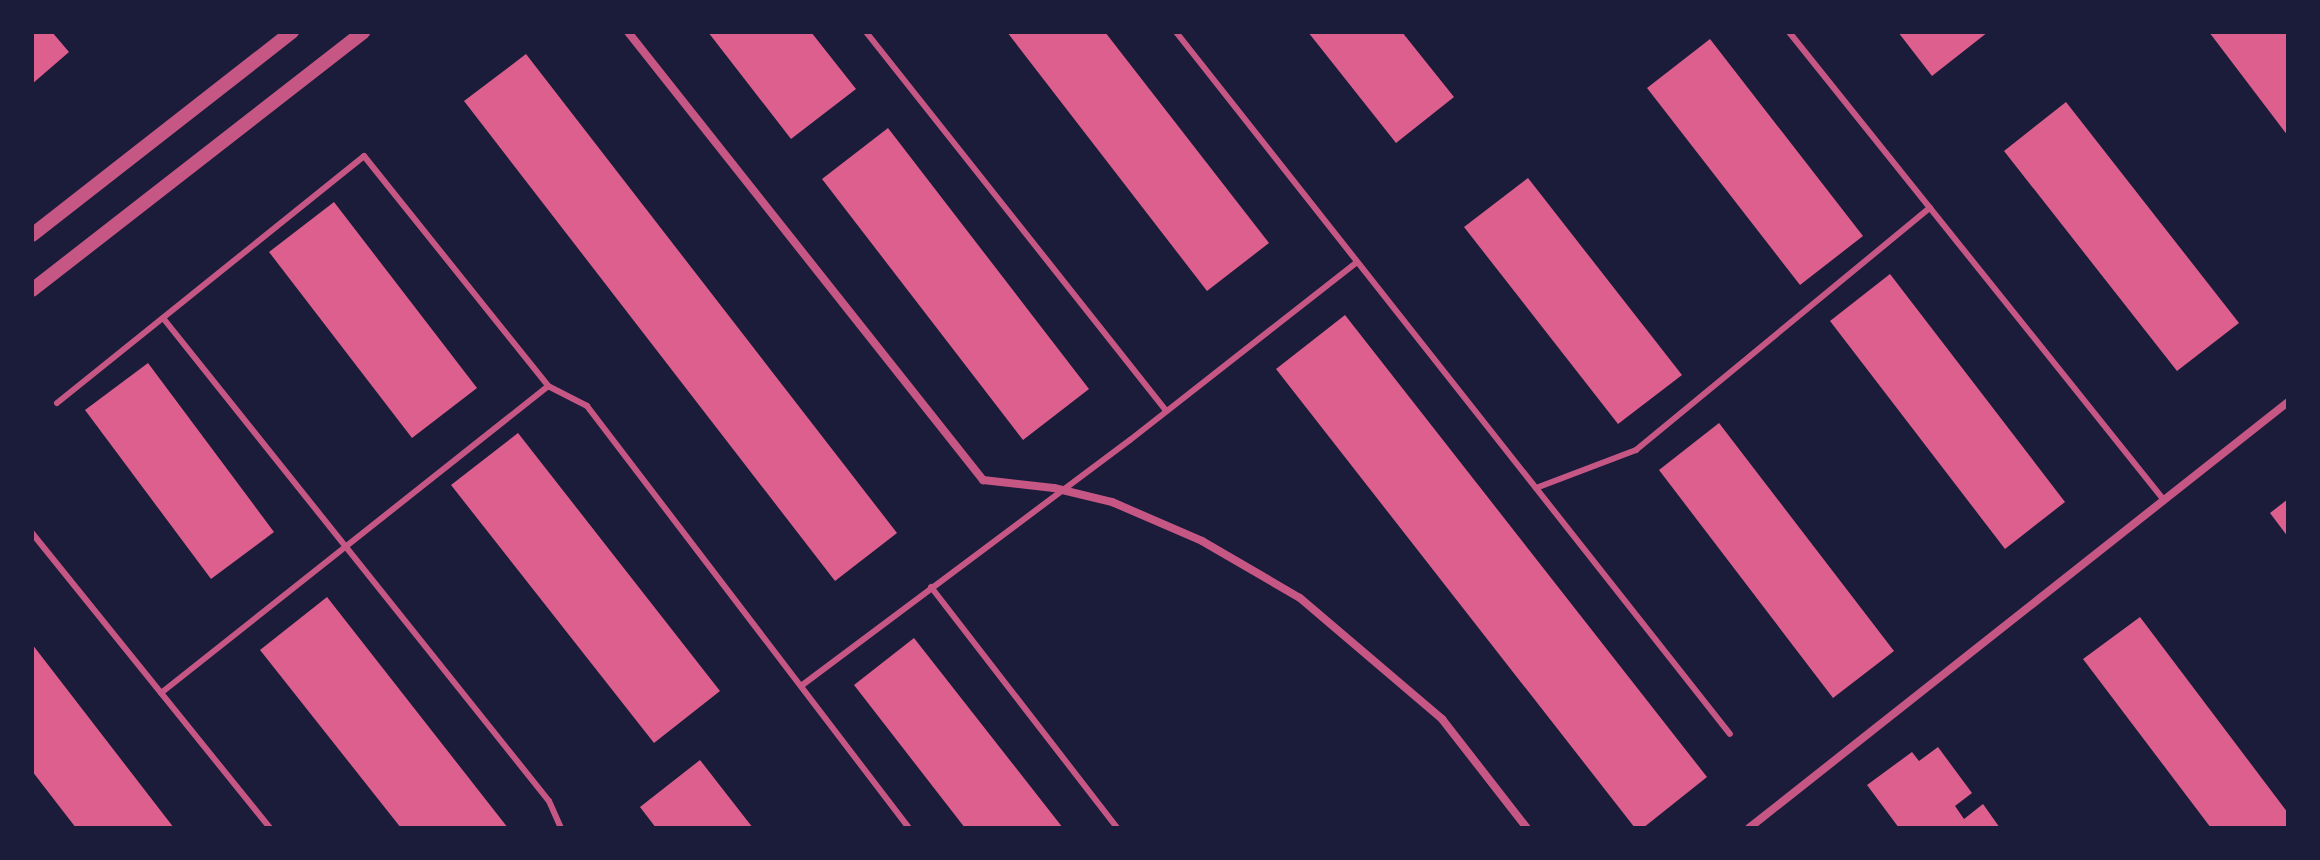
<!DOCTYPE html>
<html>
<head>
<meta charset="utf-8">
<style>
  body { margin:0 }
  #map { position:relative; width:2320px; height:860px; overflow:hidden; background:#1b1b3a; font-family:Rubik,sans-serif }
  div>[style] { position:absolute }
  .building>* { inset:0; background:#dd5f8e }
  .service>* { height:6px; margin:-3px; padding:0 3px; transform-origin:3px; border-radius:3px; background:#c65784 }
  .minor>* { height:8px; margin:-4px; padding:0 4px; transform-origin:4px; border-radius:4px; background:#c65784 }
  .tertiary>* { height:14px; margin:-7px; padding:0 7px; transform-origin:7px; border-radius:7px; background:#c65784 }
  span { translate:-50% -50%; white-space:nowrap; text-align:center; line-height:1.15; -webkit-text-stroke:7px #1b1b3a; paint-order:stroke }
  .frame { position:absolute; inset:0; border:34px solid #1b1b3a; pointer-events:none }
</style>
</head>
<body>
<div id="map">
  <div class="building">
    <i style="clip-path:polygon(32px 32px,52px 32px,69px 52px,32px 84px)"></i>
    <i style="clip-path:polygon(708px 32px,811px 32px,856px 89px,791px 139px)"></i>
    <i style="clip-path:polygon(1007px 32px,1105px 32px,1269px 243px,1207px 291px)"></i>
    <i style="clip-path:polygon(1308px 32px,1402px 32px,1454px 97px,1396px 143px)"></i>
    <i style="clip-path:polygon(1898px 32px,1988px 32px,1932px 76px)"></i>
    <i style="clip-path:polygon(2209px 32px,2288px 32px,2288px 136px)"></i>
    <i style="clip-path:polygon(1710px 39px,1863px 236px,1800px 285px,1647px 88px)"></i>
    <i style="clip-path:polygon(526px 54px,897px 533px,835px 581px,464px 101px)"></i>
    <i style="clip-path:polygon(2066px 102px,2239px 323px,2177px 371px,2004px 151px)"></i>
    <i style="clip-path:polygon(888px 128px,1089px 389px,1023px 440px,822px 179px)"></i>
    <i style="clip-path:polygon(1528px 178px,1682px 375px,1618px 424px,1464px 227px)"></i>
    <i style="clip-path:polygon(334px 202px,477px 388px,412px 438px,269px 252px)"></i>
    <i style="clip-path:polygon(1890px 274px,2065px 502px,2005px 549px,1830px 321px)"></i>
    <i style="clip-path:polygon(1345px 315px,1707px 777px,1643px 828px,1635px 828px,1276px 369px)"></i>
    <i style="clip-path:polygon(148px 363px,274px 532px,211px 579px,85px 410px)"></i>
    <i style="clip-path:polygon(1719px 423px,1894px 651px,1833px 698px,1659px 470px)"></i>
    <i style="clip-path:polygon(518px 433px,720px 691px,654px 743px,451px 485px)"></i>
    <i style="clip-path:polygon(2288px 499px,2288px 537px,2270px 513px)"></i>
    <i style="clip-path:polygon(327px 597px,508px 828px,401px 828px,260px 650px)"></i>
    <i style="clip-path:polygon(2140px 617px,2288px 813px,2288px 828px,2211px 828px,2083px 659px)"></i>
    <i style="clip-path:polygon(914px 638px,1063px 828px,965px 828px,854px 685px)"></i>
    <i style="clip-path:polygon(32px 644px,174px 828px,76px 828px,32px 771px)"></i>
    <i style="clip-path:polygon(1938px 747px,1972px 793px,1955px 806px,1964px 819px,1983px 804px,2000px 828px,1899px 828px,1867px 785px,1912px 752px,1919px 761px)"></i>
    <i style="clip-path:polygon(700px 760px,753px 828px,656px 828px,640px 807px)"></i>
  </div>
  <div class="service">
    <i style="left:866px;top:32px;width:483px;rotate:51.6deg"></i>
    <i style="left:1176px;top:32px;width:894px;rotate:51.72deg"></i>
    <i style="left:1789px;top:32px;width:600px;rotate:51.3deg"></i>
    <i style="left:163px;top:318px;width:618px;rotate:51.37deg"></i>
    <i style="left:549px;top:801px;width:30px;rotate:66deg"></i>
    <i style="left:57px;top:403px;width:394px;rotate:-38.8deg"></i>
    <i style="left:364px;top:156px;width:295px;rotate:51.3deg"></i>
    <i style="left:548px;top:386px;width:44px;rotate:27.1deg"></i>
    <i style="left:587px;top:406px;width:531px;rotate:52.66deg"></i>
    <i style="left:1536px;top:488px;width:107px;rotate:-20.8deg"></i>
    <i style="left:1636px;top:450px;width:381px;rotate:-39.5deg"></i>
    <i style="left:32px;top:533px;width:379px;rotate:51.1deg"></i>
    <i style="left:931px;top:587px;width:304px;rotate:52.3deg"></i>
    <i style="left:801px;top:686px;width:411px;rotate:-36.8deg"></i>
    <i style="left:1130px;top:440px;width:288px;rotate:-38.1deg"></i>
    <i style="left:161px;top:693px;width:494px;rotate:-38.4deg"></i>
  </div>
  <div class="minor">
    <i style="left:628px;top:32px;width:572px;rotate:51.61deg"></i>
    <i style="left:983px;top:480px;width:71px;rotate:6.4deg"></i>
    <i style="left:1054px;top:488px;width:60px;rotate:13.6deg"></i>
    <i style="left:1112px;top:502px;width:98px;rotate:23.4deg"></i>
    <i style="left:1202px;top:541px;width:113px;rotate:30.2deg"></i>
    <i style="left:1300px;top:598px;width:187px;rotate:40.4deg"></i>
    <i style="left:1442px;top:719px;width:138px;rotate:52.1deg"></i>
    <i style="left:1749px;top:828px;width:687px;rotate:-38.32deg"></i>
  </div>
  <div class="tertiary">
    <i style="left:32px;top:235px;width:330px;rotate:-38deg"></i>
    <i style="left:32px;top:290px;width:420px;rotate:-37.9deg"></i>
  </div>
  <div class="frame"></div>
</div>
</body>
</html>
